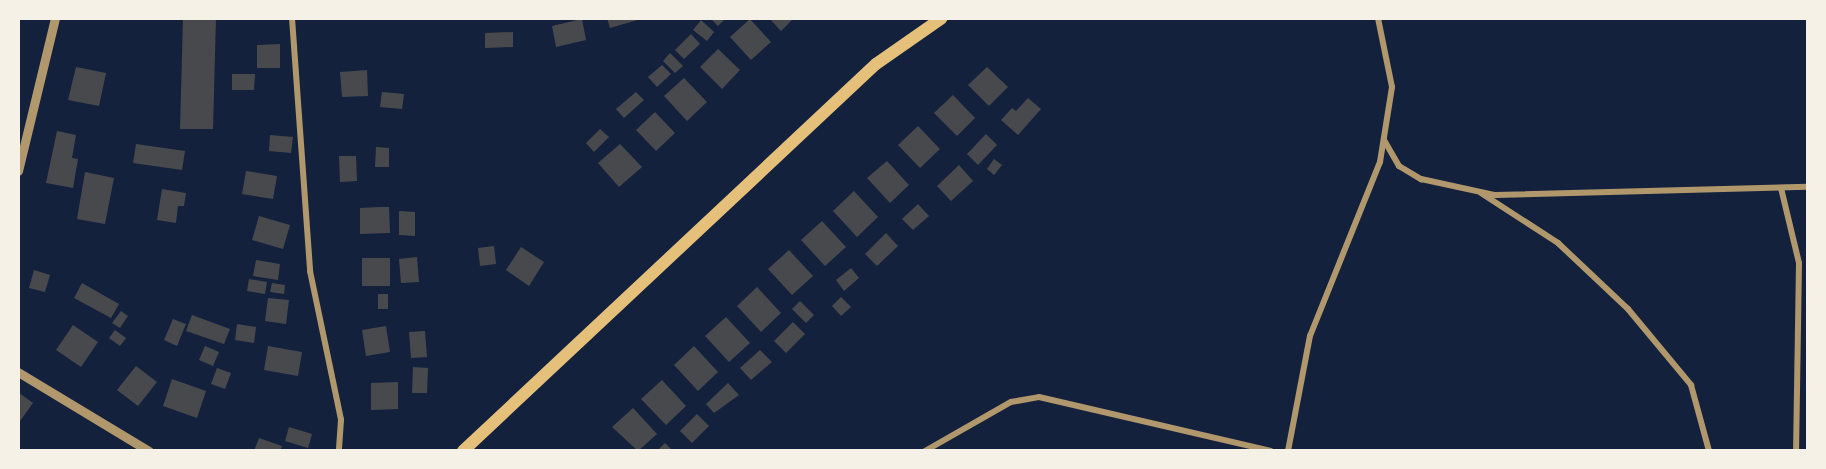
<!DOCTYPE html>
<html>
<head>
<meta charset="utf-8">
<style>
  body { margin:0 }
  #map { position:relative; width:1826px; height:469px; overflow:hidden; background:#14213d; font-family:"Times New Roman",serif }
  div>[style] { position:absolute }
  .building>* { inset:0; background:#48494c }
  .minor>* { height:6px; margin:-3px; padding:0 3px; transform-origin:3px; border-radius:3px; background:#b1986c }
  .tertiary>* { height:9px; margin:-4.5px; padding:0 4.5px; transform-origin:4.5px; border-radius:4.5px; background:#b1986c }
  .primary>* { height:12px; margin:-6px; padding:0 6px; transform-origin:6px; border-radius:6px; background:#e5c07b }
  span { translate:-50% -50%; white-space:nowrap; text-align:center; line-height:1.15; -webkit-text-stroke:5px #f6f1e7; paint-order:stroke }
  .frame { position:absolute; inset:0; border:20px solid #f6f1e7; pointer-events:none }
</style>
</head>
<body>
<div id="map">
  <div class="building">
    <i style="clip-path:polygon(183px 18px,216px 18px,213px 129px,180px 129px)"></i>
    <i style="clip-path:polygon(607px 18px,641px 18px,641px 19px,610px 28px)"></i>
    <i style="clip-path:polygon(710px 18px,726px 18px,718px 26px)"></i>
    <i style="clip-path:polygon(769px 18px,794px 18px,781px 31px)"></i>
    <i style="clip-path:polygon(582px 19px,586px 40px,556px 47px,552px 26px)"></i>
    <i style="clip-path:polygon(750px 19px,771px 42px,751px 60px,730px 37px)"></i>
    <i style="clip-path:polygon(701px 20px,714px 32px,707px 41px,693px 30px)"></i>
    <i style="clip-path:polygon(513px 32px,513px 47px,485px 48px,485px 33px)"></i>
    <i style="clip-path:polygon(691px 34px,700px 44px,684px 59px,675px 50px)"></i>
    <i style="clip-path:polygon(280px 44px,280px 68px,257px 68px,257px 45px)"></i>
    <i style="clip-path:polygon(718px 49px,740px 70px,722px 89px,700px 67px)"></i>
    <i style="clip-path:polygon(670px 53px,683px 66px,675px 73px,663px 61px)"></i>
    <i style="clip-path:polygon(662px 65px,671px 74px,657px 87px,648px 77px)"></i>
    <i style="clip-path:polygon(76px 67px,106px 73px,99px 106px,68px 100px)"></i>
    <i style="clip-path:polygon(987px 67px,1008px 87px,989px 106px,968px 85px)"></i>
    <i style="clip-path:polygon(367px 70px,368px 96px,342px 97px,340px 72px)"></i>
    <i style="clip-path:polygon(232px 74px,255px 74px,254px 90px,232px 90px)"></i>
    <i style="clip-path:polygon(684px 78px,707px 102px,687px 121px,664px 96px)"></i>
    <i style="clip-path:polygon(382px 92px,404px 94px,402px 109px,380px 107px)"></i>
    <i style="clip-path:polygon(636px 92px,644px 100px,624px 118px,616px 109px)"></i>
    <i style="clip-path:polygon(953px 95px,975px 118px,957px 136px,934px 113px)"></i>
    <i style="clip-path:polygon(1028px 98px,1041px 109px,1018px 135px,1001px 120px,1012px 108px,1016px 111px)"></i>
    <i style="clip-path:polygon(655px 112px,675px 133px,656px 151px,636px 130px)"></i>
    <i style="clip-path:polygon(918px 126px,940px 149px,920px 168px,898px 145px)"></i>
    <i style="clip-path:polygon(600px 129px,609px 137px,594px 152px,586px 143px)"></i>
    <i style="clip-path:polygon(57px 131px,76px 135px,72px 158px,78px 159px,73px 188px,46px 183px)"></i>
    <i style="clip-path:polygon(986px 134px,997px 145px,978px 165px,967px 154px)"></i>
    <i style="clip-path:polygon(270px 135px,293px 137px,291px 153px,269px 151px)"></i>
    <i style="clip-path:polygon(136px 144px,185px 151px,182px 170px,133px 163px)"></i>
    <i style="clip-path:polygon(620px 144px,642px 167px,619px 187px,598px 163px)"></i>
    <i style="clip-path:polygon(376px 147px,389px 148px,389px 167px,375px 167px)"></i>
    <i style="clip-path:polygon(339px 156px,356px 156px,357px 181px,340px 182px)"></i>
    <i style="clip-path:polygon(994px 159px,1002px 165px,994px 175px,987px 169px)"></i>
    <i style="clip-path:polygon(887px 161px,909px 185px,890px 203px,867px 178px)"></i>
    <i style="clip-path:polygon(959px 165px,973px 181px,951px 201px,937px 186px)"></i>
    <i style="clip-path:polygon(246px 171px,277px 176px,273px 199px,242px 194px)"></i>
    <i style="clip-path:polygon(85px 172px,114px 178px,105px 224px,77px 219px)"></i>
    <i style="clip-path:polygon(162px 189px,186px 193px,184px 206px,178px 206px,176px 223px,157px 220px)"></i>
    <i style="clip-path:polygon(854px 191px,878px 217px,857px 237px,833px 211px)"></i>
    <i style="clip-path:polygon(918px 204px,929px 216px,913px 230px,902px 219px)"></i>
    <i style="clip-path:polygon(379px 207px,389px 207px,390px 233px,360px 234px,360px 208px)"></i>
    <i style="clip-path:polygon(399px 211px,415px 212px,415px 236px,399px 235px)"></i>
    <i style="clip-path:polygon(259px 216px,290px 225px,283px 249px,252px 240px)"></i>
    <i style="clip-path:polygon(822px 221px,846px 247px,825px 266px,801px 240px)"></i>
    <i style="clip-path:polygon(886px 233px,898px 246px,877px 266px,865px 254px)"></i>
    <i style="clip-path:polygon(494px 246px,496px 264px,480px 266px,478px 248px)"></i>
    <i style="clip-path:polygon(521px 247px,544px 262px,529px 286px,506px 270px)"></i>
    <i style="clip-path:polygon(789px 250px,813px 276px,792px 295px,768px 269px)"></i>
    <i style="clip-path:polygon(417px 257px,419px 282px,401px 283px,399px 259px)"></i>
    <i style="clip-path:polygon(362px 258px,390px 258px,390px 286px,362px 286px)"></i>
    <i style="clip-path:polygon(256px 260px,280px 264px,278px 280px,253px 276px)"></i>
    <i style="clip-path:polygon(851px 268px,859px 278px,844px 291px,836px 280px)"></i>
    <i style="clip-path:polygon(34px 270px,50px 275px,45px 292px,29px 288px)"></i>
    <i style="clip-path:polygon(249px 279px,267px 282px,265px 294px,247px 291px)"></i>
    <i style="clip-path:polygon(82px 283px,119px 304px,111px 318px,74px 298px)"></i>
    <i style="clip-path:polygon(272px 283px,285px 285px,284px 294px,270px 292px)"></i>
    <i style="clip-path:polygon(757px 287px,781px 313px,761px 332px,737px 306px)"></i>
    <i style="clip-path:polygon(378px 294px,388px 294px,388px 309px,378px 309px)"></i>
    <i style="clip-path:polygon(841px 297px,851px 307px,841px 316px,832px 306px)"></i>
    <i style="clip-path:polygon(268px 298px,289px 300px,286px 324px,265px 321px)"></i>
    <i style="clip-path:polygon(800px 301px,814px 315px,806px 323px,792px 309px)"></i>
    <i style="clip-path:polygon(121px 311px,128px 316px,120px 328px,112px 323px)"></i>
    <i style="clip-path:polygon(192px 315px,230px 329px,224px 344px,186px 331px)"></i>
    <i style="clip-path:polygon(726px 317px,750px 343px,729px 362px,705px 336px)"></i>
    <i style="clip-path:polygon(173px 319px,186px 324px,177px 346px,164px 340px)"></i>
    <i style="clip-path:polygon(793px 322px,805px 334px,786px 353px,774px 341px)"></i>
    <i style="clip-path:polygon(237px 324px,256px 327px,254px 343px,235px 340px)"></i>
    <i style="clip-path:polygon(73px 325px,98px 342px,81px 367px,56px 350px)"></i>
    <i style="clip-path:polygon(386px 326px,390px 352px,366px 356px,362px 330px)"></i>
    <i style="clip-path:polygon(115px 330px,126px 338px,120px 346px,109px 338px)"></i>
    <i style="clip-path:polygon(425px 331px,427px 357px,411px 358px,409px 332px)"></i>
    <i style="clip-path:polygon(205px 346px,219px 352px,213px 366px,199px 360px)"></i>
    <i style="clip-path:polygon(268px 346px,302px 352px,298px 376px,264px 370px)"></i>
    <i style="clip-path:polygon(694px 346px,718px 372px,698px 391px,674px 365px)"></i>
    <i style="clip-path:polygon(760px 350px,772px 362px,751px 380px,740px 368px)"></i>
    <i style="clip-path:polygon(136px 366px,157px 382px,138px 406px,117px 390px)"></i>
    <i style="clip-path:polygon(413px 367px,428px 368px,427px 393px,412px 393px)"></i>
    <i style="clip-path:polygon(217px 368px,231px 373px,225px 389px,211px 384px)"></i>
    <i style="clip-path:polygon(172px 379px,206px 391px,197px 418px,163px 406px)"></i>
    <i style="clip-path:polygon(662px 380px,686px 406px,666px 425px,641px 399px)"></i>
    <i style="clip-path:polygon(398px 382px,398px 409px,371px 410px,371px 383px)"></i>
    <i style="clip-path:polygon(728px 383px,739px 395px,714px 413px,706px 404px)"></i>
    <i style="clip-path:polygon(18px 392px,33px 403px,18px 424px)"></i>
    <i style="clip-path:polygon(633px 408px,657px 434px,638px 451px,612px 427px)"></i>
    <i style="clip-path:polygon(697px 414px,709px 426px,692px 443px,680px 431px)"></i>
    <i style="clip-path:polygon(289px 427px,312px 434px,308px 448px,285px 441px)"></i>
    <i style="clip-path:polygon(259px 438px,282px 446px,280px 451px,254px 451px)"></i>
    <i style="clip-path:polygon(665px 443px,673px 451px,657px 451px)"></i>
  </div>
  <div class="minor">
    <i style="left:292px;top:18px;width:254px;rotate:85.9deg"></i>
    <i style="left:310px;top:271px;width:152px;rotate:78.2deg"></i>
    <i style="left:341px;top:420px;width:31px;rotate:94deg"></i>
    <i style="left:1384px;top:140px;width:30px;rotate:60deg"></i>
    <i style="left:1399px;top:166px;width:26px;rotate:31deg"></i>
    <i style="left:1421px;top:179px;width:76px;rotate:12.2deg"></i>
    <i style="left:1495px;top:195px;width:313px;rotate:-1.5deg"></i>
    <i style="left:1781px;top:188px;width:77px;rotate:76.5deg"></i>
    <i style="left:1799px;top:263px;width:188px;rotate:90.9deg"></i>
    <i style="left:1481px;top:193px;width:92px;rotate:33deg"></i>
    <i style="left:1558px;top:243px;width:96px;rotate:43.3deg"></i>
    <i style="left:1628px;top:309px;width:99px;rotate:50.3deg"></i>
    <i style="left:1691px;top:385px;width:68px;rotate:74.7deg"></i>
    <i style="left:925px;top:451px;width:99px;rotate:-29.7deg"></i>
    <i style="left:1011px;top:402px;width:28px;rotate:-10deg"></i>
    <i style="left:1039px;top:397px;width:238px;rotate:13.1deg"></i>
    <i style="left:1288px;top:451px;width:117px;rotate:-79.2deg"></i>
    <i style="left:1310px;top:336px;width:188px;rotate:-68.1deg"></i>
    <i style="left:1380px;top:162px;width:76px;rotate:-80.9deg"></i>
    <i style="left:1392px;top:87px;width:70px;rotate:-101.5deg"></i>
  </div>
  <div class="tertiary">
    <i style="left:18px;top:171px;width:157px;rotate:-76.4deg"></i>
    <i style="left:18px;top:372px;width:153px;rotate:31.1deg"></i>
  </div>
  <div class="primary">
    <i style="left:463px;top:451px;width:566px;rotate:-43.14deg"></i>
    <i style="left:876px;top:64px;width:80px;rotate:-34.9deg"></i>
  </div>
  <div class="frame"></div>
</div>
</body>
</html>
